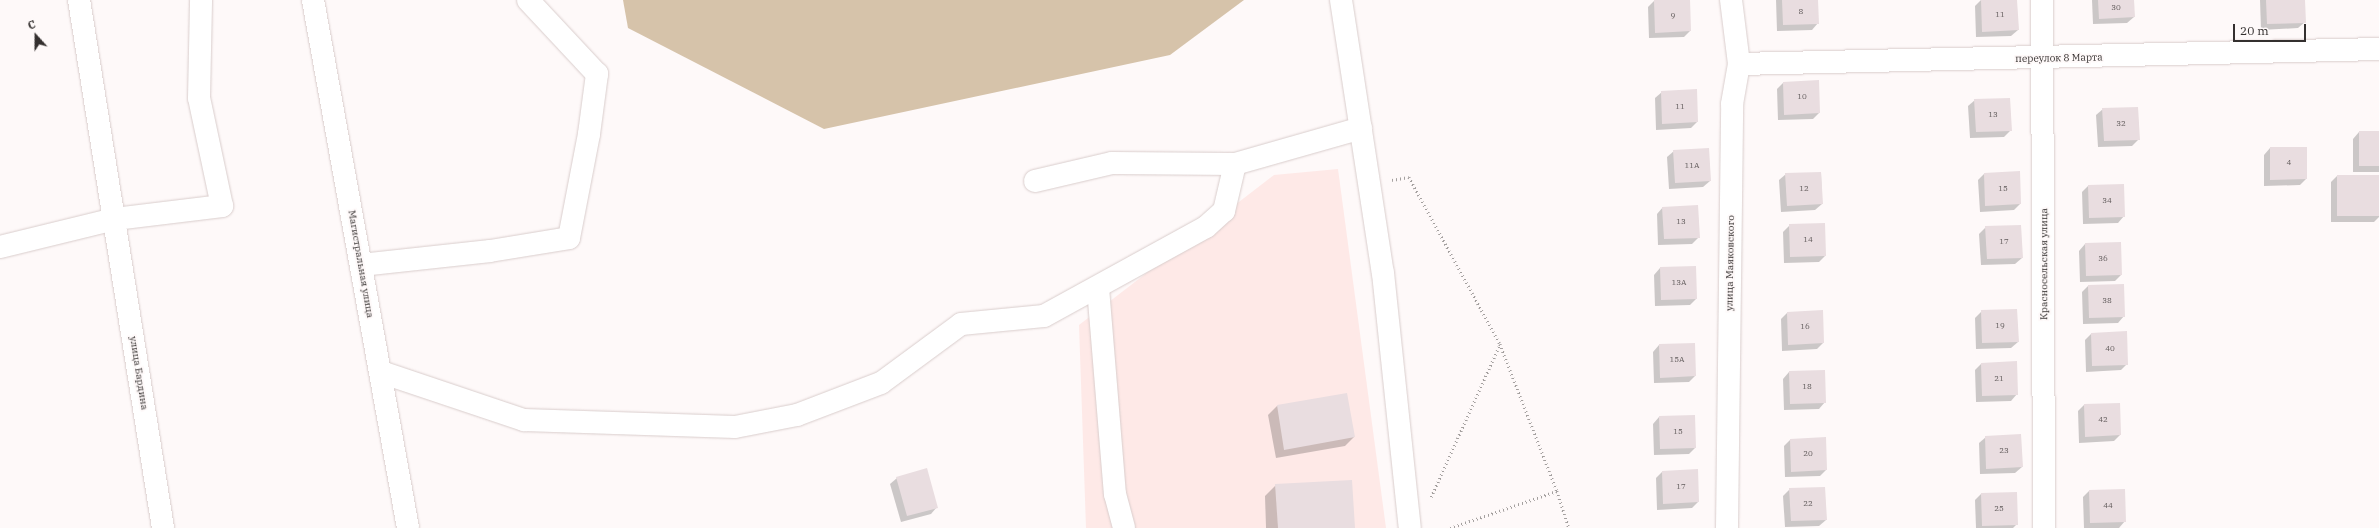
<!DOCTYPE html>
<html>
<head>
<meta charset="utf-8">
<style>
  body { margin:0 }
  #map { position:relative; width:2379px; height:528px; overflow:hidden; background:#fef9f9; font-family:"IBM Plex Serif",serif }
  div>[style] { position:absolute }
  .built>* { inset:0; background:#fee9e7 }
  .green>* { inset:0; background:#d6c3aa }
  .shadow>* { inset:0; background:#0003 }
  .building>* { inset:0; background:#e9dde0 }
  .path>* { height:2.5px; margin-top:-1.25px; transform-origin:0; background:repeating-linear-gradient(90deg,#a4a09f 0 1px,transparent 0 4px) }
  .roads { filter:drop-shadow(0 0 1px #d9cdcc) drop-shadow(0 0 1px #d9cdcc) }
  .minor>* { height:22px; margin:-11px; padding:0 11px; transform-origin:11px; border-radius:11px; background:#fff }
  span { translate:-50% -50%; white-space:nowrap; text-align:center; line-height:1.15; -webkit-text-stroke:3.5px #fef9f9; paint-order:stroke }
  .number-label { font-size:8px; color:#615b5b }
  .number-label span { -webkit-text-stroke-width:0 }
  .street-label { font-size:10px; color:#34302f }
  .north { position:absolute; left:16px; top:16px; width:40px; height:40px; -webkit-text-stroke:3px #fef9f9; paint-order:stroke; rotate:339deg; font-size:11px; font-weight:700; line-height:16px; text-align:center; color:#34302f }
  .north::after { content:''; display:block; margin:auto; width:14px; height:18px; background:#34302f; clip-path:polygon(50% 0,100% 100%,50% 72%,0 100%) }
  .scale { position:absolute; left:2233px; top:24px; width:73px; height:18px; box-sizing:border-box; border:2px solid #34302f; border-top:0; padding-left:5px; font-size:12px; line-height:14px; white-space:nowrap; color:#34302f; -webkit-text-stroke:3px #fef9f9; paint-order:stroke }
</style>
</head>
<body>
<div id="map">
  <div class="built">
    <i style="clip-path:polygon(1338px 169px,1386px 528px,1086px 528px,1079px 325px,1274px 175px)"></i>
  </div>
  <div class="green">
    <i style="clip-path:polygon(623px 0,1244px 0,1170px 55px,824px 129px,628px 28px)"></i>
  </div>
  <div class="shadow">
    <i style="clip-path:polygon(1689px 0,1690px 31px,1684px 37px,1649px 38px,1648px 7px,1654px 1px)"></i>
    <i style="clip-path:polygon(1776px 0,1817px 0,1818px 23px,1812px 30px,1777px 31px)"></i>
    <i style="clip-path:polygon(1981px 0,2016px 0,2018px 30px,2011px 36px,1976px 37px,1975px 6px)"></i>
    <i style="clip-path:polygon(2092px 0,2133px 0,2134px 17px,2127px 23px,2093px 24px)"></i>
    <i style="clip-path:polygon(2260px 0,2304px 0,2305px 22px,2298px 28px,2261px 30px)"></i>
    <i style="clip-path:polygon(1783px 83px,1819px 113px,1813px 119px,1778px 120px,1777px 89px)"></i>
    <i style="clip-path:polygon(1662px 92px,1697px 122px,1691px 128px,1656px 130px,1655px 98px)"></i>
    <i style="clip-path:polygon(1975px 100px,2011px 130px,2004px 137px,1970px 138px,1968px 106px)"></i>
    <i style="clip-path:polygon(2103px 109px,2139px 139px,2132px 146px,2098px 147px,2096px 115px)"></i>
    <i style="clip-path:polygon(2359px 132px,2379px 132px,2379px 172px,2353px 172px,2353px 139px)"></i>
    <i style="clip-path:polygon(2270px 148px,2306px 179px,2300px 185px,2264px 186px,2264px 155px)"></i>
    <i style="clip-path:polygon(1708px 149px,1710px 181px,1703px 187px,1669px 189px,1667px 157px,1674px 151px)"></i>
    <i style="clip-path:polygon(1821px 173px,1822px 204px,1815px 210px,1781px 212px,1779px 180px,1786px 174px)"></i>
    <i style="clip-path:polygon(1984px 174px,2020px 204px,2014px 210px,1980px 212px,1978px 180px)"></i>
    <i style="clip-path:polygon(2337px 176px,2379px 176px,2379px 217px,2374px 222px,2331px 222px,2331px 182px)"></i>
    <i style="clip-path:polygon(2088px 186px,2124px 216px,2118px 223px,2083px 224px,2082px 192px)"></i>
    <i style="clip-path:polygon(1663px 207px,1699px 237px,1692px 244px,1658px 245px,1657px 214px)"></i>
    <i style="clip-path:polygon(1790px 225px,1825px 256px,1819px 262px,1784px 263px,1783px 232px)"></i>
    <i style="clip-path:polygon(1986px 227px,2022px 258px,2015px 264px,1981px 265px,1979px 234px)"></i>
    <i style="clip-path:polygon(2085px 244px,2121px 275px,2115px 281px,2080px 282px,2079px 251px)"></i>
    <i style="clip-path:polygon(1660px 268px,1696px 299px,1690px 305px,1655px 306px,1654px 275px)"></i>
    <i style="clip-path:polygon(2088px 286px,2124px 316px,2118px 323px,2083px 324px,2082px 292px)"></i>
    <i style="clip-path:polygon(1982px 311px,2018px 342px,2011px 348px,1976px 349px,1975px 318px)"></i>
    <i style="clip-path:polygon(1787px 313px,1823px 343px,1817px 349px,1782px 351px,1781px 319px)"></i>
    <i style="clip-path:polygon(2091px 334px,2127px 364px,2121px 370px,2086px 372px,2085px 340px)"></i>
    <i style="clip-path:polygon(1659px 345px,1695px 376px,1689px 382px,1654px 383px,1653px 352px)"></i>
    <i style="clip-path:polygon(2016px 363px,2017px 394px,2011px 401px,1976px 402px,1975px 370px,1981px 364px)"></i>
    <i style="clip-path:polygon(1789px 372px,1825px 402px,1819px 409px,1784px 410px,1783px 379px)"></i>
    <i style="clip-path:polygon(1346px 394px,1354px 437px,1345px 446px,1276px 458px,1268px 415px,1277px 406px)"></i>
    <i style="clip-path:polygon(2119px 404px,2120px 435px,2114px 441px,2079px 443px,2078px 411px,2084px 405px)"></i>
    <i style="clip-path:polygon(1659px 417px,1695px 448px,1689px 454px,1654px 455px,1653px 424px)"></i>
    <i style="clip-path:polygon(1986px 437px,2022px 467px,2015px 473px,1980px 474px,1979px 443px)"></i>
    <i style="clip-path:polygon(1790px 440px,1826px 470px,1820px 476px,1785px 477px,1784px 446px)"></i>
    <i style="clip-path:polygon(1662px 472px,1698px 502px,1692px 508px,1657px 510px,1656px 478px)"></i>
    <i style="clip-path:polygon(897px 478px,937px 507px,931px 514px,901px 522px,890px 484px)"></i>
    <i style="clip-path:polygon(1276px 485px,1354px 528px,1266px 528px,1265px 496px)"></i>
    <i style="clip-path:polygon(1790px 489px,1826px 520px,1819px 526px,1785px 527px,1783px 496px)"></i>
    <i style="clip-path:polygon(2089px 491px,2125px 521px,2119px 528px,2084px 528px,2083px 497px)"></i>
    <i style="clip-path:polygon(2016px 493px,2017px 524px,2013px 528px,1976px 528px,1975px 500px,1981px 494px)"></i>
  </div>
  <div class="building">
    <i style="clip-path:polygon(1654px 0,1690px 0,1691px 31px,1655px 33px)"></i>
    <i style="clip-path:polygon(1782px 0,1818px 0,1819px 24px,1783px 25px)"></i>
    <i style="clip-path:polygon(1981px 0,2017px 0,2019px 30px,1982px 32px)"></i>
    <i style="clip-path:polygon(2098px 0,2134px 0,2135px 17px,2099px 19px)"></i>
    <i style="clip-path:polygon(2266px 0,2305px 0,2306px 23px,2267px 24px)"></i>
    <i style="clip-path:polygon(1819px 80px,1820px 113px,1784px 115px,1783px 82px)"></i>
    <i style="clip-path:polygon(1697px 89px,1698px 122px,1662px 124px,1661px 91px)"></i>
    <i style="clip-path:polygon(2010px 98px,2012px 131px,1976px 132px,1974px 99px)"></i>
    <i style="clip-path:polygon(2138px 107px,2140px 140px,2104px 141px,2102px 108px)"></i>
    <i style="clip-path:polygon(2359px 131px,2379px 131px,2379px 166px,2359px 166px)"></i>
    <i style="clip-path:polygon(2270px 147px,2307px 147px,2307px 179px,2270px 180px)"></i>
    <i style="clip-path:polygon(1709px 148px,1711px 181px,1675px 183px,1673px 150px)"></i>
    <i style="clip-path:polygon(2020px 171px,2021px 204px,1985px 206px,1984px 173px)"></i>
    <i style="clip-path:polygon(1821px 172px,1823px 204px,1787px 206px,1785px 173px)"></i>
    <i style="clip-path:polygon(2337px 175px,2379px 175px,2379px 216px,2337px 216px)"></i>
    <i style="clip-path:polygon(2124px 184px,2125px 217px,2089px 218px,2088px 185px)"></i>
    <i style="clip-path:polygon(1698px 205px,1700px 238px,1664px 239px,1662px 207px)"></i>
    <i style="clip-path:polygon(1825px 223px,1826px 256px,1790px 257px,1789px 224px)"></i>
    <i style="clip-path:polygon(2021px 225px,2023px 258px,1987px 259px,1985px 226px)"></i>
    <i style="clip-path:polygon(2121px 242px,2122px 275px,2086px 276px,2085px 243px)"></i>
    <i style="clip-path:polygon(1696px 266px,1697px 299px,1661px 300px,1660px 267px)"></i>
    <i style="clip-path:polygon(2124px 284px,2125px 317px,2089px 318px,2088px 285px)"></i>
    <i style="clip-path:polygon(2017px 309px,2019px 342px,1982px 343px,1981px 310px)"></i>
    <i style="clip-path:polygon(1823px 310px,1824px 343px,1788px 345px,1787px 312px)"></i>
    <i style="clip-path:polygon(2127px 331px,2128px 365px,2092px 366px,2091px 333px)"></i>
    <i style="clip-path:polygon(1695px 343px,1696px 376px,1660px 378px,1659px 344px)"></i>
    <i style="clip-path:polygon(2017px 361px,2018px 395px,1982px 396px,1981px 363px)"></i>
    <i style="clip-path:polygon(1825px 370px,1826px 403px,1790px 404px,1789px 371px)"></i>
    <i style="clip-path:polygon(1347px 393px,1355px 437px,1284px 450px,1277px 405px)"></i>
    <i style="clip-path:polygon(2120px 403px,2121px 435px,2085px 437px,2084px 404px)"></i>
    <i style="clip-path:polygon(1695px 415px,1696px 448px,1660px 449px,1659px 416px)"></i>
    <i style="clip-path:polygon(2021px 434px,2023px 467px,1986px 469px,1985px 436px)"></i>
    <i style="clip-path:polygon(1826px 437px,1827px 470px,1791px 472px,1790px 439px)"></i>
    <i style="clip-path:polygon(927px 468px,938px 508px,907px 516px,896px 477px)"></i>
    <i style="clip-path:polygon(1698px 469px,1699px 502px,1663px 504px,1662px 471px)"></i>
    <i style="clip-path:polygon(1352px 480px,1355px 528px,1278px 528px,1275px 484px)"></i>
    <i style="clip-path:polygon(1825px 487px,1827px 520px,1791px 521px,1789px 488px)"></i>
    <i style="clip-path:polygon(2125px 489px,2126px 522px,2090px 523px,2089px 490px)"></i>
    <i style="clip-path:polygon(2017px 492px,2018px 525px,1982px 526px,1981px 493px)"></i>
  </div>
  <div class="path">
    <i style="left:1392px;top:180px;width:17px;rotate:-10deg"></i>
    <i style="left:1409px;top:177px;width:190px;rotate:61.4deg"></i>
    <i style="left:1500px;top:344px;width:158px;rotate:68.8deg"></i>
    <i style="left:1557px;top:491px;width:39px;rotate:72deg"></i>
    <i style="left:1431px;top:497px;width:168px;rotate:-65.7deg"></i>
    <i style="left:1450px;top:528px;width:113px;rotate:-19.1deg"></i>
  </div>
  <div class="roads">
    <div class="minor">
      <i style="left:79px;top:0;width:535px;rotate:80.96deg"></i>
      <i style="left:313px;top:0;width:536px;rotate:79.8deg"></i>
      <i style="left:1341px;top:0;width:276px;rotate:81.3deg"></i>
      <i style="left:1383px;top:273px;width:256px;rotate:84deg"></i>
      <i style="left:2042px;top:0;width:528px;rotate:89.78deg"></i>
      <i style="left:1739px;top:64px;width:640px;rotate:-1.34deg"></i>
      <i style="left:1035px;top:181px;width:79px;rotate:-13.2deg"></i>
      <i style="left:1112px;top:163px;width:123px;rotate:0.5deg"></i>
      <i style="left:0;top:247px;width:118px;rotate:-13.7deg"></i>
      <i style="left:115px;top:219px;width:108px;rotate:-6.9deg"></i>
      <i style="left:222px;top:206px;width:110px;rotate:-102deg"></i>
      <i style="left:199px;top:98px;width:98px;rotate:-88.8deg"></i>
      <i style="left:361px;top:265px;width:130px;rotate:-6.2deg"></i>
      <i style="left:490px;top:251px;width:80px;rotate:-9.3deg"></i>
      <i style="left:569px;top:238px;width:106px;rotate:-79.1deg"></i>
      <i style="left:589px;top:134px;width:61px;rotate:-82.4deg"></i>
      <i style="left:597px;top:74px;width:101px;rotate:-133deg"></i>
      <i style="left:1098px;top:288px;width:207px;rotate:85.3deg"></i>
      <i style="left:1115px;top:494px;width:35px;rotate:75deg"></i>
      <i style="left:381px;top:372px;width:151px;rotate:18.6deg"></i>
      <i style="left:524px;top:420px;width:211px;rotate:1.9deg"></i>
      <i style="left:735px;top:427px;width:63px;rotate:-11deg"></i>
      <i style="left:797px;top:415px;width:90px;rotate:-20.9deg"></i>
      <i style="left:881px;top:383px;width:99px;rotate:-36.4deg"></i>
      <i style="left:961px;top:324px;width:83px;rotate:-5.5deg"></i>
      <i style="left:1044px;top:316px;width:185px;rotate:-28.8deg"></i>
      <i style="left:1206px;top:227px;width:24px;rotate:-42deg"></i>
      <i style="left:1224px;top:211px;width:48px;rotate:-76.8deg"></i>
      <i style="left:1235px;top:164px;width:131px;rotate:-15.9deg"></i>
      <i style="left:1727px;top:528px;width:424px;rotate:-89.3deg"></i>
      <i style="left:1732px;top:104px;width:41px;rotate:-80.1deg"></i>
      <i style="left:1739px;top:64px;width:64px;rotate:-97.1deg"></i>
    </div>
  </div>
  <div class="number-label">
    <span style="left:2116px;top:8px">30</span>
    <span style="left:1801px;top:12px">8</span>
    <span style="left:2000px;top:15px">11</span>
    <span style="left:1673px;top:16px">9</span>
    <span style="left:1802px;top:97px">10</span>
    <span style="left:1680px;top:107px">11</span>
    <span style="left:1993px;top:115px">13</span>
    <span style="left:2121px;top:124px">32</span>
    <span style="left:2289px;top:163px">4</span>
    <span style="left:1692px;top:166px">11А</span>
    <span style="left:1804px;top:189px">12</span>
    <span style="left:2003px;top:189px">15</span>
    <span style="left:2107px;top:201px">34</span>
    <span style="left:1681px;top:222px">13</span>
    <span style="left:1808px;top:240px">14</span>
    <span style="left:2004px;top:242px">17</span>
    <span style="left:2103px;top:259px">36</span>
    <span style="left:1679px;top:283px">13А</span>
    <span style="left:2107px;top:301px">38</span>
    <span style="left:2000px;top:326px">19</span>
    <span style="left:1805px;top:327px">16</span>
    <span style="left:2110px;top:349px">40</span>
    <span style="left:1677px;top:360px">15А</span>
    <span style="left:1999px;top:379px">21</span>
    <span style="left:1807px;top:387px">18</span>
    <span style="left:2103px;top:420px">42</span>
    <span style="left:1678px;top:432px">15</span>
    <span style="left:2004px;top:451px">23</span>
    <span style="left:1808px;top:454px">20</span>
    <span style="left:1681px;top:487px">17</span>
    <span style="left:1808px;top:504px">22</span>
    <span style="left:2108px;top:506px">44</span>
    <span style="left:1999px;top:509px">25</span>
  </div>
  <div class="street-label">
    <span style="left:2059px;top:58px;rotate:-1deg">переулок 8 Марта</span>
    <span style="left:1730px;top:263px;rotate:-89deg">улица Маяковского</span>
    <span style="left:361px;top:264px;rotate:80deg">Магистральная улица</span>
    <span style="left:2044px;top:264px;rotate:-90deg">Красносельская улица</span>
    <span style="left:139px;top:373px;rotate:81deg">улица Бардина</span>
  </div>
  <div class="north">С</div>
  <div class="scale">20 m</div>
</div>
</body>
</html>
